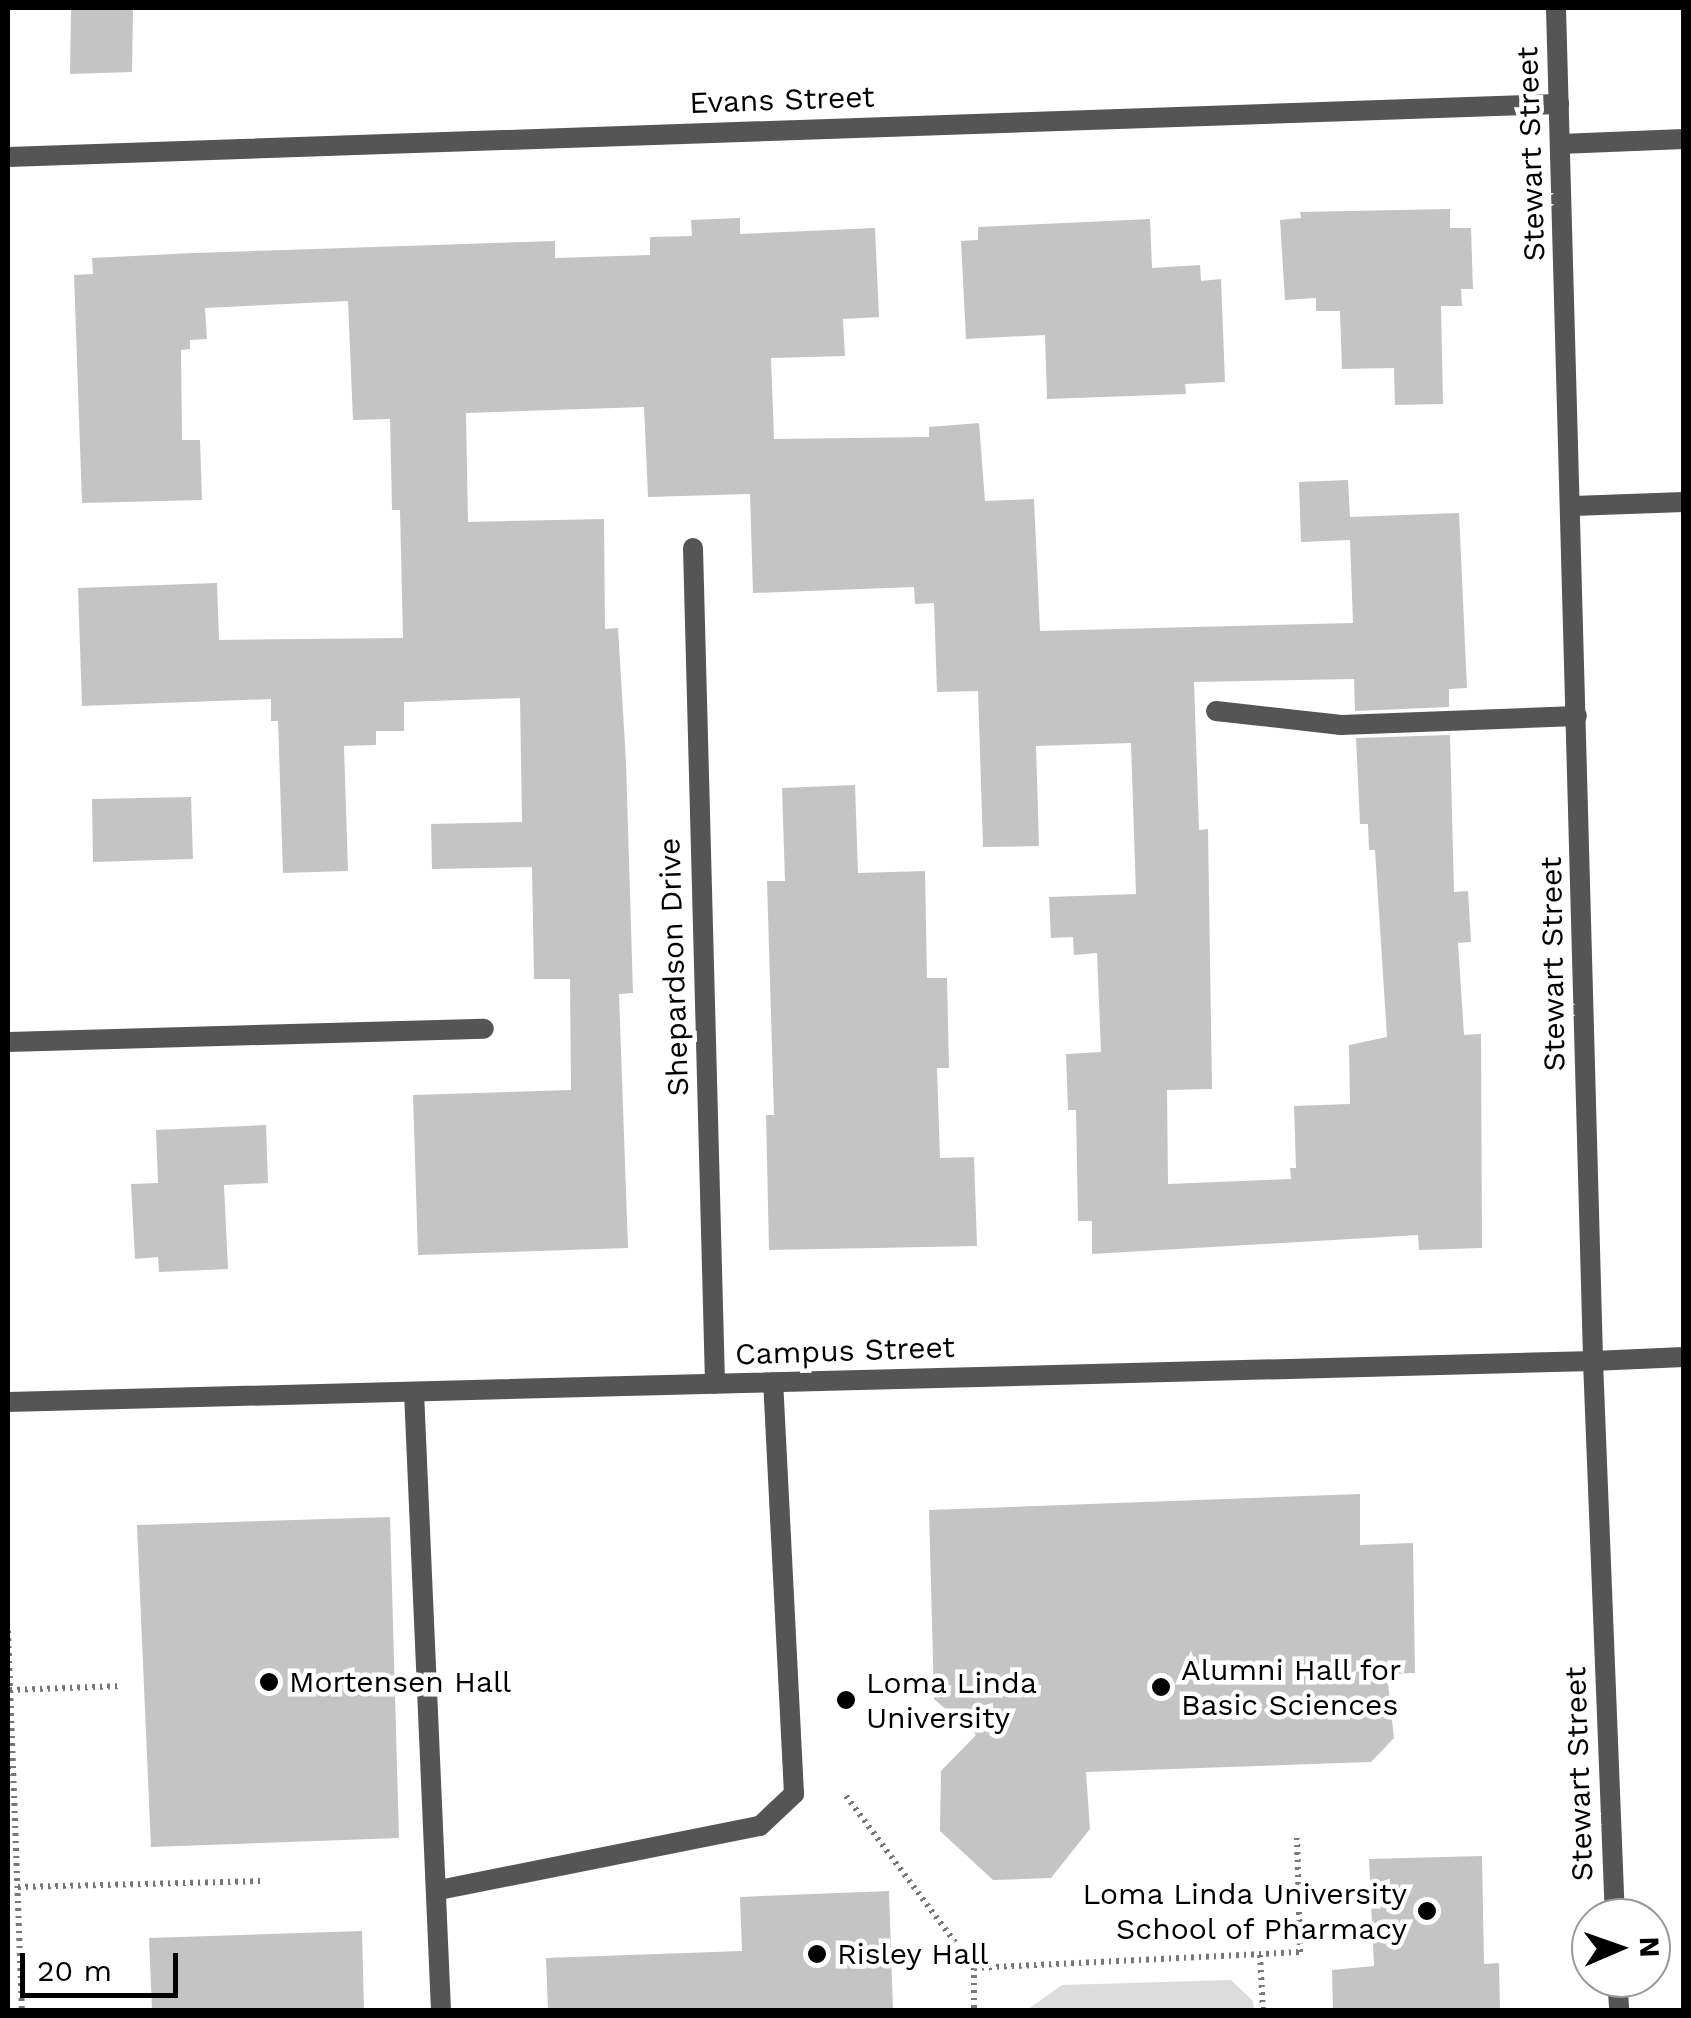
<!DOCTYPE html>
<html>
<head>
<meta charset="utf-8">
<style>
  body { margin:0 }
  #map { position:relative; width:1691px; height:2018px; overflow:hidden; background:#fff; font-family:"Work Sans",sans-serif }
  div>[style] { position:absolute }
  .green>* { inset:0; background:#dcdcdc }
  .building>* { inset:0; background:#c4c4c4 }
  .path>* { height:6px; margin-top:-3px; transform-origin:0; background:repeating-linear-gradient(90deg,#777 0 2.5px,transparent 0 7.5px) }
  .service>* { height:20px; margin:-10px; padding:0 10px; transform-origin:10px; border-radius:10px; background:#555 }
  .minor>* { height:20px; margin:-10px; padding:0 10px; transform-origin:10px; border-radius:10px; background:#555 }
  .tertiary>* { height:20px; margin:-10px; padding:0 10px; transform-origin:10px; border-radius:10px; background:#555 }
  .dots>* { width:28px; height:28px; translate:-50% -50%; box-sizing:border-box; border:5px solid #fff; border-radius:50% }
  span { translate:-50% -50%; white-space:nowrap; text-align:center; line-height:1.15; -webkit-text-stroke:9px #fff; paint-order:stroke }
  .street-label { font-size:30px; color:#000 }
  .poi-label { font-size:30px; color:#000 }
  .left { translate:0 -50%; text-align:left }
  .right { translate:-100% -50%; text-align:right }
  .frame { position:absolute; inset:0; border:10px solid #000; pointer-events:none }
  .north { position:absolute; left:1571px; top:1898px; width:100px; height:100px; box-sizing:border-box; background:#fff; border:2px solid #999; border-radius:50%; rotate:88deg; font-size:28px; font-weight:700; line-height:40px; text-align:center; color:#000 }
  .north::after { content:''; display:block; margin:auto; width:35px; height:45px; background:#000; clip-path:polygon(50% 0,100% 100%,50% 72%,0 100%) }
  .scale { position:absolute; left:20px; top:1953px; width:158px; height:45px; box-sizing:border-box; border:5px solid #000; border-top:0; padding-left:12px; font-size:30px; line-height:35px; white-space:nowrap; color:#000; -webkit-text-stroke:8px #fff; paint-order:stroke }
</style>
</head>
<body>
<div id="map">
  <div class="green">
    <i style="clip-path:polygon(1231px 1980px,1253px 2001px,1254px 2010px,1027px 2010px,1062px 1985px)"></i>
  </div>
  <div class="building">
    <i style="clip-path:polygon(71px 8px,133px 8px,132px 72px,70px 74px)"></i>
    <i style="clip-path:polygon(1450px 209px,1450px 228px,1471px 228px,1473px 289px,1461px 289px,1462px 306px,1441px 306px,1443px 404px,1395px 405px,1394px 368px,1342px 369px,1340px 311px,1316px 311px,1316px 298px,1285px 300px,1280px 220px,1301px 218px,1300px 212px)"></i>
    <i style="clip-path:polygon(740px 218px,740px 234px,875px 228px,879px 317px,843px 319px,845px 356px,771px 358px,774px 439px,929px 437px,929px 427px,979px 423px,985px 501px,1034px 499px,1040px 631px,1353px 623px,1350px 540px,1301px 542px,1299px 482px,1348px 480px,1350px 517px,1459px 513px,1467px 688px,1449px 689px,1449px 707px,1355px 711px,1354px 679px,1194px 682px,1199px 830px,1208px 829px,1212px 1089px,1167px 1090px,1168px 1184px,1291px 1179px,1290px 1168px,1296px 1168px,1294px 1106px,1350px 1104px,1349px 1045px,1387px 1037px,1375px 850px,1369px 850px,1368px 824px,1360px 824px,1356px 738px,1450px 735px,1454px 892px,1468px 891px,1471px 942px,1458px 943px,1464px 1035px,1481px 1034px,1482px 1248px,1419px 1250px,1418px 1235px,1092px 1254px,1092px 1221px,1078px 1221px,1076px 1110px,1068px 1110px,1066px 1054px,1101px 1052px,1097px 953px,1074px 955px,1073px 937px,1051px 938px,1049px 897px,1136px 894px,1131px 743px,1036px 746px,1039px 846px,983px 847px,978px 691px,937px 692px,934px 603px,915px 604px,914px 587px,753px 593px,750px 494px,648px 497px,644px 407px,466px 413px,468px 522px,604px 519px,605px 629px,618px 628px,626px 762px,633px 993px,619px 994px,628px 1248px,418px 1255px,413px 1095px,571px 1090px,570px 979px,534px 979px,532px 867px,432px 869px,431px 824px,522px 822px,520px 698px,404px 702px,404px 731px,376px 731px,376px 745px,344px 746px,348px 871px,283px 873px,278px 721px,271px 721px,271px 699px,82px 706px,78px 588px,217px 583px,219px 640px,403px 638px,400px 510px,392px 510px,390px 419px,353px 420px,348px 301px,205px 308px,207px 339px,190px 340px,190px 349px,181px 350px,182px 440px,200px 440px,202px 500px,82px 503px,74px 275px,93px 274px,92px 258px,193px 253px,555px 241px,555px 258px,650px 255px,650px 237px,692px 236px,691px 220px)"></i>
    <i style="clip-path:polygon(1150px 219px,1152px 268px,1200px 265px,1201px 281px,1221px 279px,1225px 382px,1185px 384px,1186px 394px,1047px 399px,1045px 335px,966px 339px,961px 241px,978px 240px,978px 227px)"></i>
    <i style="clip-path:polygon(855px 785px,858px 873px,925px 871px,927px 978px,947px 978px,949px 1068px,937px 1068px,940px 1158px,974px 1157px,977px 1246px,769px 1250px,766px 1115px,774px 1115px,767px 881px,785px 881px,782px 788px)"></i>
    <i style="clip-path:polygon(191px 797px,193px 859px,93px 862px,92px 799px)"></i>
    <i style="clip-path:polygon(266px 1125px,268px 1183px,224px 1185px,228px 1269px,159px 1272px,158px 1257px,135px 1259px,131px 1184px,158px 1183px,156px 1130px)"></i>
    <i style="clip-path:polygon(1360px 1494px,1360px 1545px,1413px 1543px,1415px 1673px,1387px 1674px,1394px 1738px,1371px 1762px,1086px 1772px,1090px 1829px,1051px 1878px,993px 1880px,940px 1831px,941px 1771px,976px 1735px,934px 1699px,929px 1510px)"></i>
    <i style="clip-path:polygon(390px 1517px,399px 1838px,151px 1847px,137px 1525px)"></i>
    <i style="clip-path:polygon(1482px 1856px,1484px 1964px,1499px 1963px,1500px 2010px,1333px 2010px,1332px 1970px,1374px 1966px,1369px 1859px)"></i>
    <i style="clip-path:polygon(889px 1891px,893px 2010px,548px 2010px,546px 1958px,742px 1951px,740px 1897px)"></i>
    <i style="clip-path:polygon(362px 1931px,364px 2010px,152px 2010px,149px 1938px)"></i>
  </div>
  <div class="path">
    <i style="left:8px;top:1631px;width:379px;rotate:87.9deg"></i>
    <i style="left:10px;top:1690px;width:111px;rotate:-2.1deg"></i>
    <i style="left:846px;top:1796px;width:214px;rotate:53.3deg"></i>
    <i style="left:974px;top:1968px;width:42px;rotate:90deg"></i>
    <i style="left:18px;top:1887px;width:243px;rotate:-1.4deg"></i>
    <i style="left:1260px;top:1955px;width:55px;rotate:86.9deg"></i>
    <i style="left:974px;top:1968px;width:326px;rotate:-2.8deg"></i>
    <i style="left:1300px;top:1952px;width:114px;rotate:-91.5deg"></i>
  </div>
  <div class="service">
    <i style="left:1560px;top:144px;width:124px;rotate:-2.3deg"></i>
    <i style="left:1216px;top:711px;width:126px;rotate:6.4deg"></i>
    <i style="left:1341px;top:725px;width:236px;rotate:-2.2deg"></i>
    <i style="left:8px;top:1042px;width:476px;rotate:-1.6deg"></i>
    <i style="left:414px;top:1392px;width:619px;rotate:87.5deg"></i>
    <i style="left:439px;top:1890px;width:327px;rotate:-11.3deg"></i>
    <i style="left:760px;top:1826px;width:47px;rotate:-43.3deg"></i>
    <i style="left:794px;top:1794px;width:412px;rotate:-92.9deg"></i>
  </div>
  <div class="minor">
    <i style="left:1556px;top:8px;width:1354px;rotate:88.43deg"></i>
    <i style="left:1593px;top:1361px;width:91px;rotate:-2.5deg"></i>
    <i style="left:8px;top:157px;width:1552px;rotate:-1.96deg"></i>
    <i style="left:1573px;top:506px;width:111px;rotate:-2.1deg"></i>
    <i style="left:693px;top:548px;width:836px;rotate:88.49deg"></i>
  </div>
  <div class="tertiary">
    <i style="left:8px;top:1402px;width:1586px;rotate:-1.48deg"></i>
    <i style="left:1593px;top:1361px;width:557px;rotate:87.74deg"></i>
    <i style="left:1617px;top:1978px;width:32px;rotate:86deg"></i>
  </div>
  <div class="dots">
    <i style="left:269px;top:1682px;background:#000"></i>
    <i style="left:1161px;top:1687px;background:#000"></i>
    <i style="left:846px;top:1700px;background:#000"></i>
    <i style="left:1427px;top:1911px;background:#000"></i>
    <i style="left:817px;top:1954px;background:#000"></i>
  </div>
  <div class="street-label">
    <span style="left:782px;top:100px;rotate:-2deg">Evans Street</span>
    <span style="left:1531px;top:154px;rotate:-92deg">Stewart Street</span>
    <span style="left:1553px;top:964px;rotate:-91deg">Stewart Street</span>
    <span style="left:674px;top:967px;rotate:-92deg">Shepardson Drive</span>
    <span style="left:845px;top:1351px;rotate:-2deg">Campus Street</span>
    <span style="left:1579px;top:1774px;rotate:-92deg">Stewart Street</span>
  </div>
  <div class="poi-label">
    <span class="left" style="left:1181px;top:1687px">Alumni Hall for<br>Basic Sciences</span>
    <span class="left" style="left:289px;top:1682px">Mortensen Hall</span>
    <span class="left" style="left:866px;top:1700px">Loma Linda<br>University</span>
    <span class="right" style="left:1407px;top:1911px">Loma Linda University<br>School of Pharmacy</span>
    <span class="left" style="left:837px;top:1954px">Risley Hall</span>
  </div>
  <div class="frame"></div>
  <div class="north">N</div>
  <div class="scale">20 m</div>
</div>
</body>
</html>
